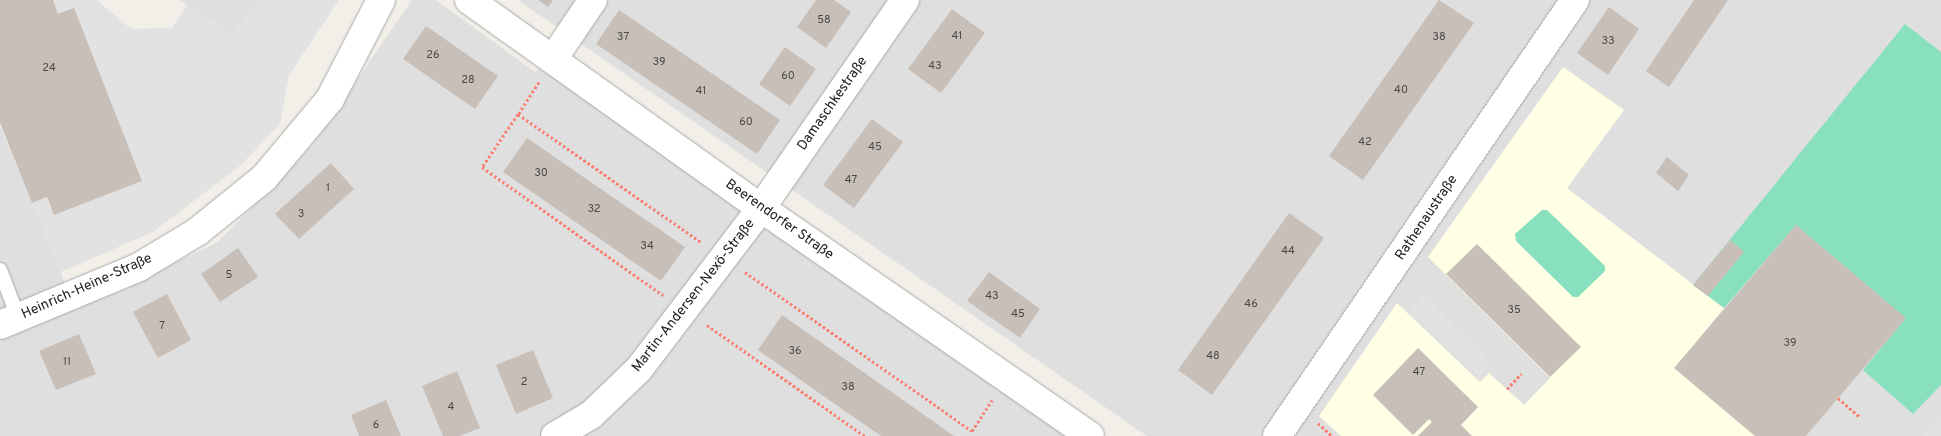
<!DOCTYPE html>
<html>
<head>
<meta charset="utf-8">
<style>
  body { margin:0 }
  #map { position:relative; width:1941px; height:436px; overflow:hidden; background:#f2efe9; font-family:Overpass,sans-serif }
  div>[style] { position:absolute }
  .residential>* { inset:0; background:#e0dfdf }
  .education>* { inset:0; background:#ffffe5 }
  .pitch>* { inset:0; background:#88e0be }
  .parking>* { inset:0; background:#e2e2e2 }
  .building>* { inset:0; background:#c7bfb8 }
  .path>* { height:3px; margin-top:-1.5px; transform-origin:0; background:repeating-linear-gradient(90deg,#fa8072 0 2.5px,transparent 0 5px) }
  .roads { filter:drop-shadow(0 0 1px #a9a9a9) drop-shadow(0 0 1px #a9a9a9) }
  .lane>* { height:14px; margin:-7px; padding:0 7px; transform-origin:7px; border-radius:7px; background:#fff }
  .street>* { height:28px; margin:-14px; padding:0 14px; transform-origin:14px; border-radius:14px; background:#fff }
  span { translate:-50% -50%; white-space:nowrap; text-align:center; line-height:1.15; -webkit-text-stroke:4px #fff; paint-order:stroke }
  .number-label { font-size:11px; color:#4b4948 }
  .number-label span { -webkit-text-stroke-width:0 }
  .street-label { font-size:14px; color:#222 }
</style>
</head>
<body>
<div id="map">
  <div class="residential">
    <i style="clip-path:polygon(179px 0,258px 0,233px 35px)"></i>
    <i style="clip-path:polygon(412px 0,436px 0,535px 72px,553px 59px,1093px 436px,0 436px,0 126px,61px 272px,73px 311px,218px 242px,312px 145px)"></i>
    <i style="clip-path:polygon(518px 0,1941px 0,1941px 436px,1147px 436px)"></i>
  </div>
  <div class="education">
    <i style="clip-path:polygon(1563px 67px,1624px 110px,1567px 188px,1724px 308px,1675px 368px,1755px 436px,1446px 436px,1432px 422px,1418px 436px,1341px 436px,1319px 416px,1397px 303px,1480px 382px,1489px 373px,1524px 405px,1550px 378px,1428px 257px)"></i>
  </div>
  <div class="pitch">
    <i style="clip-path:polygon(1905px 24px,1941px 52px,1941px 385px,1913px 414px,1863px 370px,1905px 319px,1796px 225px,1724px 308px,1693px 285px)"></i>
    <i style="clip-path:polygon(1542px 210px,1547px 210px,1605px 266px,1605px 271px,1578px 297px,1573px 297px,1516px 241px,1515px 234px)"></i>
  </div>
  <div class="parking">
    <i style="clip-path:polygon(53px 0,97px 0,131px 29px,172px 28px,187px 5px,233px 35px,258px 0,339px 0,289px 75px,280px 124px,241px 165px,153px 232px,61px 272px,32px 203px,47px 197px,54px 215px,142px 181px,74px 9px,58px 14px)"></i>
    <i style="clip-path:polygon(1423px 296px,1492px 364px,1479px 377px,1410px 310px)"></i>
    <i style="clip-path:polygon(1941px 414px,1941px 436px,1921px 436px)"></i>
  </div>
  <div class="building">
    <i style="clip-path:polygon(0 0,53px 0,58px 14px,74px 8px,142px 181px,54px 215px,47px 197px,32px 203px,0 123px)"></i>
    <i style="clip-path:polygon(538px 0,553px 0,548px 7px)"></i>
    <i style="clip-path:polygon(816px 0,834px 0,851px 12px,826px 48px,797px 27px)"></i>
    <i style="clip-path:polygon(1439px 0,1474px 23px,1363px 180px,1329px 156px)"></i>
    <i style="clip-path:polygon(1694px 0,1728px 0,1669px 87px,1646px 71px)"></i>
    <i style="clip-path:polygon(1609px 7px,1639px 29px,1608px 75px,1577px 53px)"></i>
    <i style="clip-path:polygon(952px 9px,985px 33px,941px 93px,908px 69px)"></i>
    <i style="clip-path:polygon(619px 10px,780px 120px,757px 154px,596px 44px)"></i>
    <i style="clip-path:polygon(426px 26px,498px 76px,475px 109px,403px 59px)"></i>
    <i style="clip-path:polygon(785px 47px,816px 69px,790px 106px,759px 84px)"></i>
    <i style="clip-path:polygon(872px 119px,903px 142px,854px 208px,823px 185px)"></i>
    <i style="clip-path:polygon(527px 138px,685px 247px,661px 281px,503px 172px)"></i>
    <i style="clip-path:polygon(1667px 157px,1689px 175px,1678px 191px,1656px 173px)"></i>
    <i style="clip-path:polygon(331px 163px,354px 189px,299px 239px,275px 214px)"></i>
    <i style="clip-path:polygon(1289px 213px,1324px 238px,1212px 395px,1178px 370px)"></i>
    <i style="clip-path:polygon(1796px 225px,1906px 318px,1806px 436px,1755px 436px,1674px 368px)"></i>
    <i style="clip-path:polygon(1730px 240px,1744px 252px,1708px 296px,1693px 285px)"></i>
    <i style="clip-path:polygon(1477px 244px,1581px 347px,1550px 377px,1446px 274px)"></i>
    <i style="clip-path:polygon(238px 248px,258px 277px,220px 302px,201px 274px)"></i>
    <i style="clip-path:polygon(989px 272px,1040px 309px,1020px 338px,967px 301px)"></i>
    <i style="clip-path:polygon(167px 294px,191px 340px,158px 358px,133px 312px)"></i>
    <i style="clip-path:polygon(782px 315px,886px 388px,954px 436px,881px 436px,809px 386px,758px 350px)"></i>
    <i style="clip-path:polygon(79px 334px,96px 374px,56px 390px,39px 351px)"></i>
    <i style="clip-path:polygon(1418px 348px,1478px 407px,1461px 425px,1472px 436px,1418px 436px,1432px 422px,1429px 419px,1413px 435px,1373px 395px)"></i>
    <i style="clip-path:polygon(533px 350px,553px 398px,516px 414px,496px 365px)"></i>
    <i style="clip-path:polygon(457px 371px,480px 428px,460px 436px,443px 436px,422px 386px)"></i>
    <i style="clip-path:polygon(386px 400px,401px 436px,359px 436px,351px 415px)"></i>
  </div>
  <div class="path">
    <i style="left:539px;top:82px;width:38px;rotate:123deg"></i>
    <i style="left:518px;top:114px;width:223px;rotate:35deg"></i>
    <i style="left:518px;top:114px;width:64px;rotate:124.2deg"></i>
    <i style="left:482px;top:167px;width:222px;rotate:35.3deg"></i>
    <i style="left:745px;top:272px;width:277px;rotate:35deg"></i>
    <i style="left:972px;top:431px;width:37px;rotate:-57deg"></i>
    <i style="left:707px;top:325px;width:193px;rotate:35.1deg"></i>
    <i style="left:1507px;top:389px;width:21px;rotate:-47deg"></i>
    <i style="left:1838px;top:398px;width:28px;rotate:41deg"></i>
    <i style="left:1318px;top:423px;width:19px;rotate:43deg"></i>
  </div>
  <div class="roads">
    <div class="lane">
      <i style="left:0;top:270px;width:50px;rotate:69deg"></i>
    </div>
    <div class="street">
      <i style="left:469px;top:0;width:359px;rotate:35.5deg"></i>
      <i style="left:761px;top:208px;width:400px;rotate:34.7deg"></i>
      <i style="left:553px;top:59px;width:71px;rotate:-55.9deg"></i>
      <i style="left:0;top:325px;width:151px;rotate:-22.6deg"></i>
      <i style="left:139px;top:267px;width:68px;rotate:-31.1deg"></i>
      <i style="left:197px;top:232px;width:86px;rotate:-38.9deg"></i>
      <i style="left:264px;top:178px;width:103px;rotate:-50.1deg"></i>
      <i style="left:330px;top:99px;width:111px;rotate:-62.7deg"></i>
      <i style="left:555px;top:436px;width:42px;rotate:-30.3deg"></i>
      <i style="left:591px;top:415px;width:66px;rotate:-43.8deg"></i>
      <i style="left:639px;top:369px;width:202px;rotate:-52.8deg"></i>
      <i style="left:761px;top:208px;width:253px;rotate:-55.3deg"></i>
      <i style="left:1277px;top:436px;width:528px;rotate:-55.65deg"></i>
    </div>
  </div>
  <div class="number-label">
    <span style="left:824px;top:20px">58</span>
    <span style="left:957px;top:36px">41</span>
    <span style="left:623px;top:37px">37</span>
    <span style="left:1439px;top:37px">38</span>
    <span style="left:1608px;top:41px">33</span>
    <span style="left:433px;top:55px">26</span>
    <span style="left:659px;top:62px">39</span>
    <span style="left:935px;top:66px">43</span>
    <span style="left:49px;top:68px">24</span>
    <span style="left:788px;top:76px">60</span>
    <span style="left:468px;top:80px">28</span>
    <span style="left:1401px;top:90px">40</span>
    <span style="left:701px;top:91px">41</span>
    <span style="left:746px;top:122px">60</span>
    <span style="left:1365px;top:142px">42</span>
    <span style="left:875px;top:147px">45</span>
    <span style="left:541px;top:173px">30</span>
    <span style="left:851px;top:180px">47</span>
    <span style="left:328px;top:188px">1</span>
    <span style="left:594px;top:209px">32</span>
    <span style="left:301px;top:214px">3</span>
    <span style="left:647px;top:246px">34</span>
    <span style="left:1288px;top:251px">44</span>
    <span style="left:229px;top:275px">5</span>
    <span style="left:992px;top:296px">43</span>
    <span style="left:1251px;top:304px">46</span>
    <span style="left:1514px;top:310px">35</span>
    <span style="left:1018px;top:314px">45</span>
    <span style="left:162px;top:326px">7</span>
    <span style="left:1790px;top:343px">39</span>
    <span style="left:795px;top:351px">36</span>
    <span style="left:1213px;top:356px">48</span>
    <span style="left:67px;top:362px">11</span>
    <span style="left:1419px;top:372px">47</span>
    <span style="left:524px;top:382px">2</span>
    <span style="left:848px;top:387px">38</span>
    <span style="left:451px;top:407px">4</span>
    <span style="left:376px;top:425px">6</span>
  </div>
  <div class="street-label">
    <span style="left:833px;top:104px;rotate:-55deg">Damaschkestraße</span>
    <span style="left:1427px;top:218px;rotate:-56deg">Rathenaustraße</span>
    <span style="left:779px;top:220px;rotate:35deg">Beerendorfer Straße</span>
    <span style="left:87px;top:287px;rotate:-24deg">Heinrich-Heine-Straße</span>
    <span style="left:694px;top:296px;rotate:-52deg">Martin-Andersen-Nexö-Straße</span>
  </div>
</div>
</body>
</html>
